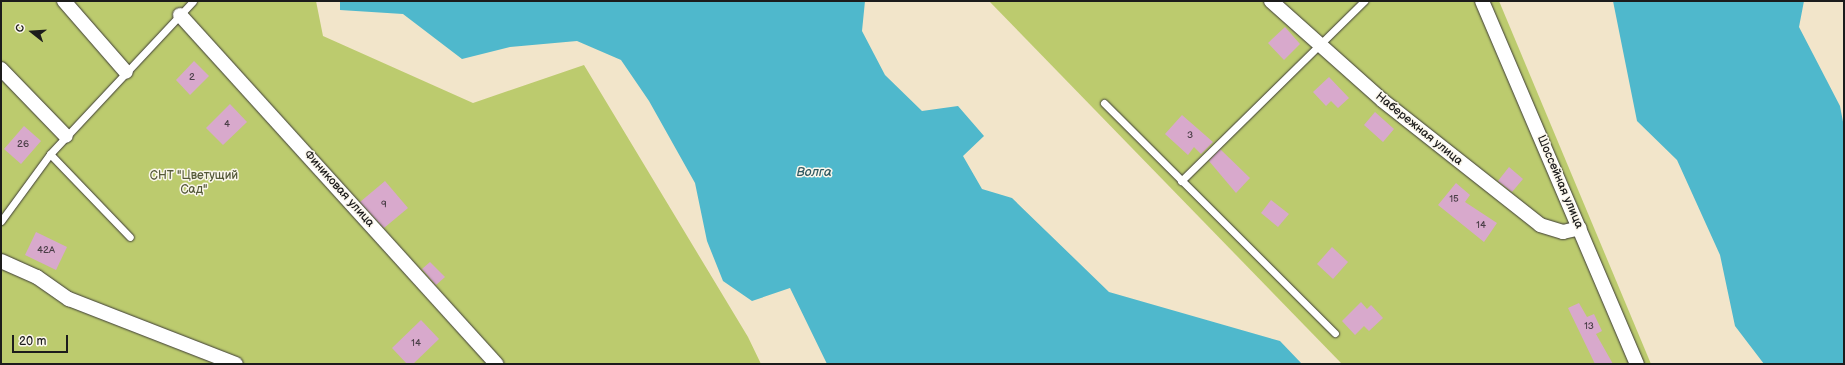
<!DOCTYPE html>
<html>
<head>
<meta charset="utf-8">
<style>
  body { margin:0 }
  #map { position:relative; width:1845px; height:365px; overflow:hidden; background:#f2e5ca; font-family:"Balsamiq Sans",sans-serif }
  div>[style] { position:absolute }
  .green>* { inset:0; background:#bccb6e }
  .water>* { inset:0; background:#4fb8cc }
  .building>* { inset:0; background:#d8a9cc }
  .roads { filter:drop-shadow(0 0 1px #3c3a36) drop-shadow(0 0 1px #3c3a36) }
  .service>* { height:7px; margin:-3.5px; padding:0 3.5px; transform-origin:3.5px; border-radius:3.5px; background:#fff }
  .minor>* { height:14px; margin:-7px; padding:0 7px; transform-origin:7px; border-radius:7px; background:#fff }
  span { translate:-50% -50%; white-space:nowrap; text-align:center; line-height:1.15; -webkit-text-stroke:3px #fbf7ec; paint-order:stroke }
  .number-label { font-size:10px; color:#4b3f48 }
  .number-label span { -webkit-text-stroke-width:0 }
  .street-label { font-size:12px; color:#1c1c1c }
  .park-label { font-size:12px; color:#545939 }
  .water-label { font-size:13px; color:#305a62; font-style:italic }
  .frame { position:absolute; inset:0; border:2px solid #1c1c1c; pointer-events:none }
  .north { position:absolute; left:12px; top:12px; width:40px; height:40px; -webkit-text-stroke:3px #fbf7ec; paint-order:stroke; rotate:287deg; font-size:11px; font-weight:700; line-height:16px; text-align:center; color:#1c1c1c }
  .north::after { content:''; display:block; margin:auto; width:14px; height:18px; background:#1c1c1c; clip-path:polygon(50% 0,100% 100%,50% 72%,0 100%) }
  .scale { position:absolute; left:12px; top:335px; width:56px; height:18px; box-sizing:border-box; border:2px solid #1c1c1c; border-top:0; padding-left:5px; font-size:12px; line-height:14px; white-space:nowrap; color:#1c1c1c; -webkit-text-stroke:3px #fbf7ec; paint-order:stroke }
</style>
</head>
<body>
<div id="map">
  <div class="green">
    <i style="clip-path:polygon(1px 1px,316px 1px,323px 36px,473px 103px,584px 65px,748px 337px,761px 364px,1px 364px)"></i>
    <i style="clip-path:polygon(989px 1px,1499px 1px,1651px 364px,1342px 364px)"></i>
  </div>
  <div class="water">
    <i style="clip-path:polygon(340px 1px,865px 1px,862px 31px,885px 75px,922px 111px,958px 106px,984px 136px,963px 156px,982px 189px,1012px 198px,1109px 292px,1280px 341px,1302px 364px,827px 364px,790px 288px,752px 301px,723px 281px,707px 241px,695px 183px,649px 101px,621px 60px,577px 41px,510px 47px,462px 59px,403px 14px,340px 10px)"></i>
    <i style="clip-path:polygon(1613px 1px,1804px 1px,1799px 27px,1840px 106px,1844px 127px,1844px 364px,1764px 364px,1735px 326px,1720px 255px,1677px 160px,1637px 121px)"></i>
  </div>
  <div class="building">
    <i style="clip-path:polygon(1285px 27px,1300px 44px,1284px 60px,1268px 43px)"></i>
    <i style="clip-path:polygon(194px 61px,209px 76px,190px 95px,176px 80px)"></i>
    <i style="clip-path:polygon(1329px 77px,1349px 98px,1338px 108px,1331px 101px,1326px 106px,1313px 92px)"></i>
    <i style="clip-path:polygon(230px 104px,247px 122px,223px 145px,206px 128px)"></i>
    <i style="clip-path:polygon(1375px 112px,1394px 129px,1383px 142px,1364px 125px)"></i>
    <i style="clip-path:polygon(1182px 115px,1213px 142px,1201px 154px,1194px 147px,1188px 155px,1165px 134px)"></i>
    <i style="clip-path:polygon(24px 126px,41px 141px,21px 164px,4px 149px)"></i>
    <i style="clip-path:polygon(1220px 149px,1250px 178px,1236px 193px,1209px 161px)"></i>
    <i style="clip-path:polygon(1509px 167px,1523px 179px,1512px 192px,1498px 181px)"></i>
    <i style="clip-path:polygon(385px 181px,408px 208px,384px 228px,360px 202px)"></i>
    <i style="clip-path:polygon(1456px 183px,1470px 195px,1465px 202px,1497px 223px,1484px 242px,1438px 205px)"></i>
    <i style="clip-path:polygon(1271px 200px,1289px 214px,1278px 227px,1261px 213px)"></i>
    <i style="clip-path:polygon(36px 232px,67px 247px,56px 270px,25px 255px)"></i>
    <i style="clip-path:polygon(1332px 247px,1348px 262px,1333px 279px,1317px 264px)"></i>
    <i style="clip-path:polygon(430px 262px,445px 277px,436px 285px,422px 269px)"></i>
    <i style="clip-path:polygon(1361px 302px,1367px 309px,1371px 305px,1383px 318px,1369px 331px,1364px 326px,1355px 335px,1342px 321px)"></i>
    <i style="clip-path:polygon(1579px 303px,1587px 317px,1594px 314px,1602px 331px,1596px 334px,1613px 364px,1595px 364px,1568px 308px)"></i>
    <i style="clip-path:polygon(421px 320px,439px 339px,413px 364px,407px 364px,392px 348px)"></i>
  </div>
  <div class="roads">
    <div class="service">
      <i style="left:1104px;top:103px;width:326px;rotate:44.9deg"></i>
      <i style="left:50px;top:154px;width:115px;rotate:46.1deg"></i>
      <i style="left:1181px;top:181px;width:257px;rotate:-44.5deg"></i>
      <i style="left:1px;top:221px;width:83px;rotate:-53.8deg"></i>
      <i style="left:50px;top:154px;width:209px;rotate:-46.9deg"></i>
    </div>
    <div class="minor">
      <i style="left:64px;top:1px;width:94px;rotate:48.9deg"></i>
      <i style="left:1271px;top:1px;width:149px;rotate:41.7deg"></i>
      <i style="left:1382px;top:100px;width:201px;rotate:38.3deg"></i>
      <i style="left:1540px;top:225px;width:24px;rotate:17deg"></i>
      <i style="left:1563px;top:232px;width:17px;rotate:-13deg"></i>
      <i style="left:1482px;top:1px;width:395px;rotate:66.9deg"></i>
      <i style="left:180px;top:15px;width:471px;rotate:47.8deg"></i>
      <i style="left:1px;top:69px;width:93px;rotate:45.9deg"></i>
      <i style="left:1px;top:261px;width:39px;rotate:24deg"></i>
      <i style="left:37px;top:277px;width:39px;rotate:35deg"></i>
      <i style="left:69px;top:299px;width:179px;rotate:21.3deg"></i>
    </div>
  </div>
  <div class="number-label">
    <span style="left:192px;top:78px">2</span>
    <span style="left:227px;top:125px">4</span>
    <span style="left:1190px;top:136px">3</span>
    <span style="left:23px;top:145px">26</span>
    <span style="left:1454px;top:200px">15</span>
    <span style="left:384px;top:205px">9</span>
    <span style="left:1481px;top:226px">14</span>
    <span style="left:46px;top:251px">42А</span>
    <span style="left:1589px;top:327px">13</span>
    <span style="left:416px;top:344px">14</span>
  </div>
  <div class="street-label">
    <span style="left:1419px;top:129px;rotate:39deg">Набережная улица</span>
    <span style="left:1560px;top:182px;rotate:67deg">Шоссейная улица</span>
    <span style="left:339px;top:189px;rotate:48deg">Финиковая улица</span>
  </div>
  <div class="park-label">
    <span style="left:194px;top:183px">СНТ "Цветущий<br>Сад"</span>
  </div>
  <div class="water-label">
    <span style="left:814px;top:172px">Волга</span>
  </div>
  <div class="frame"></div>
  <div class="north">С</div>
  <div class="scale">20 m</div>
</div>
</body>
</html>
